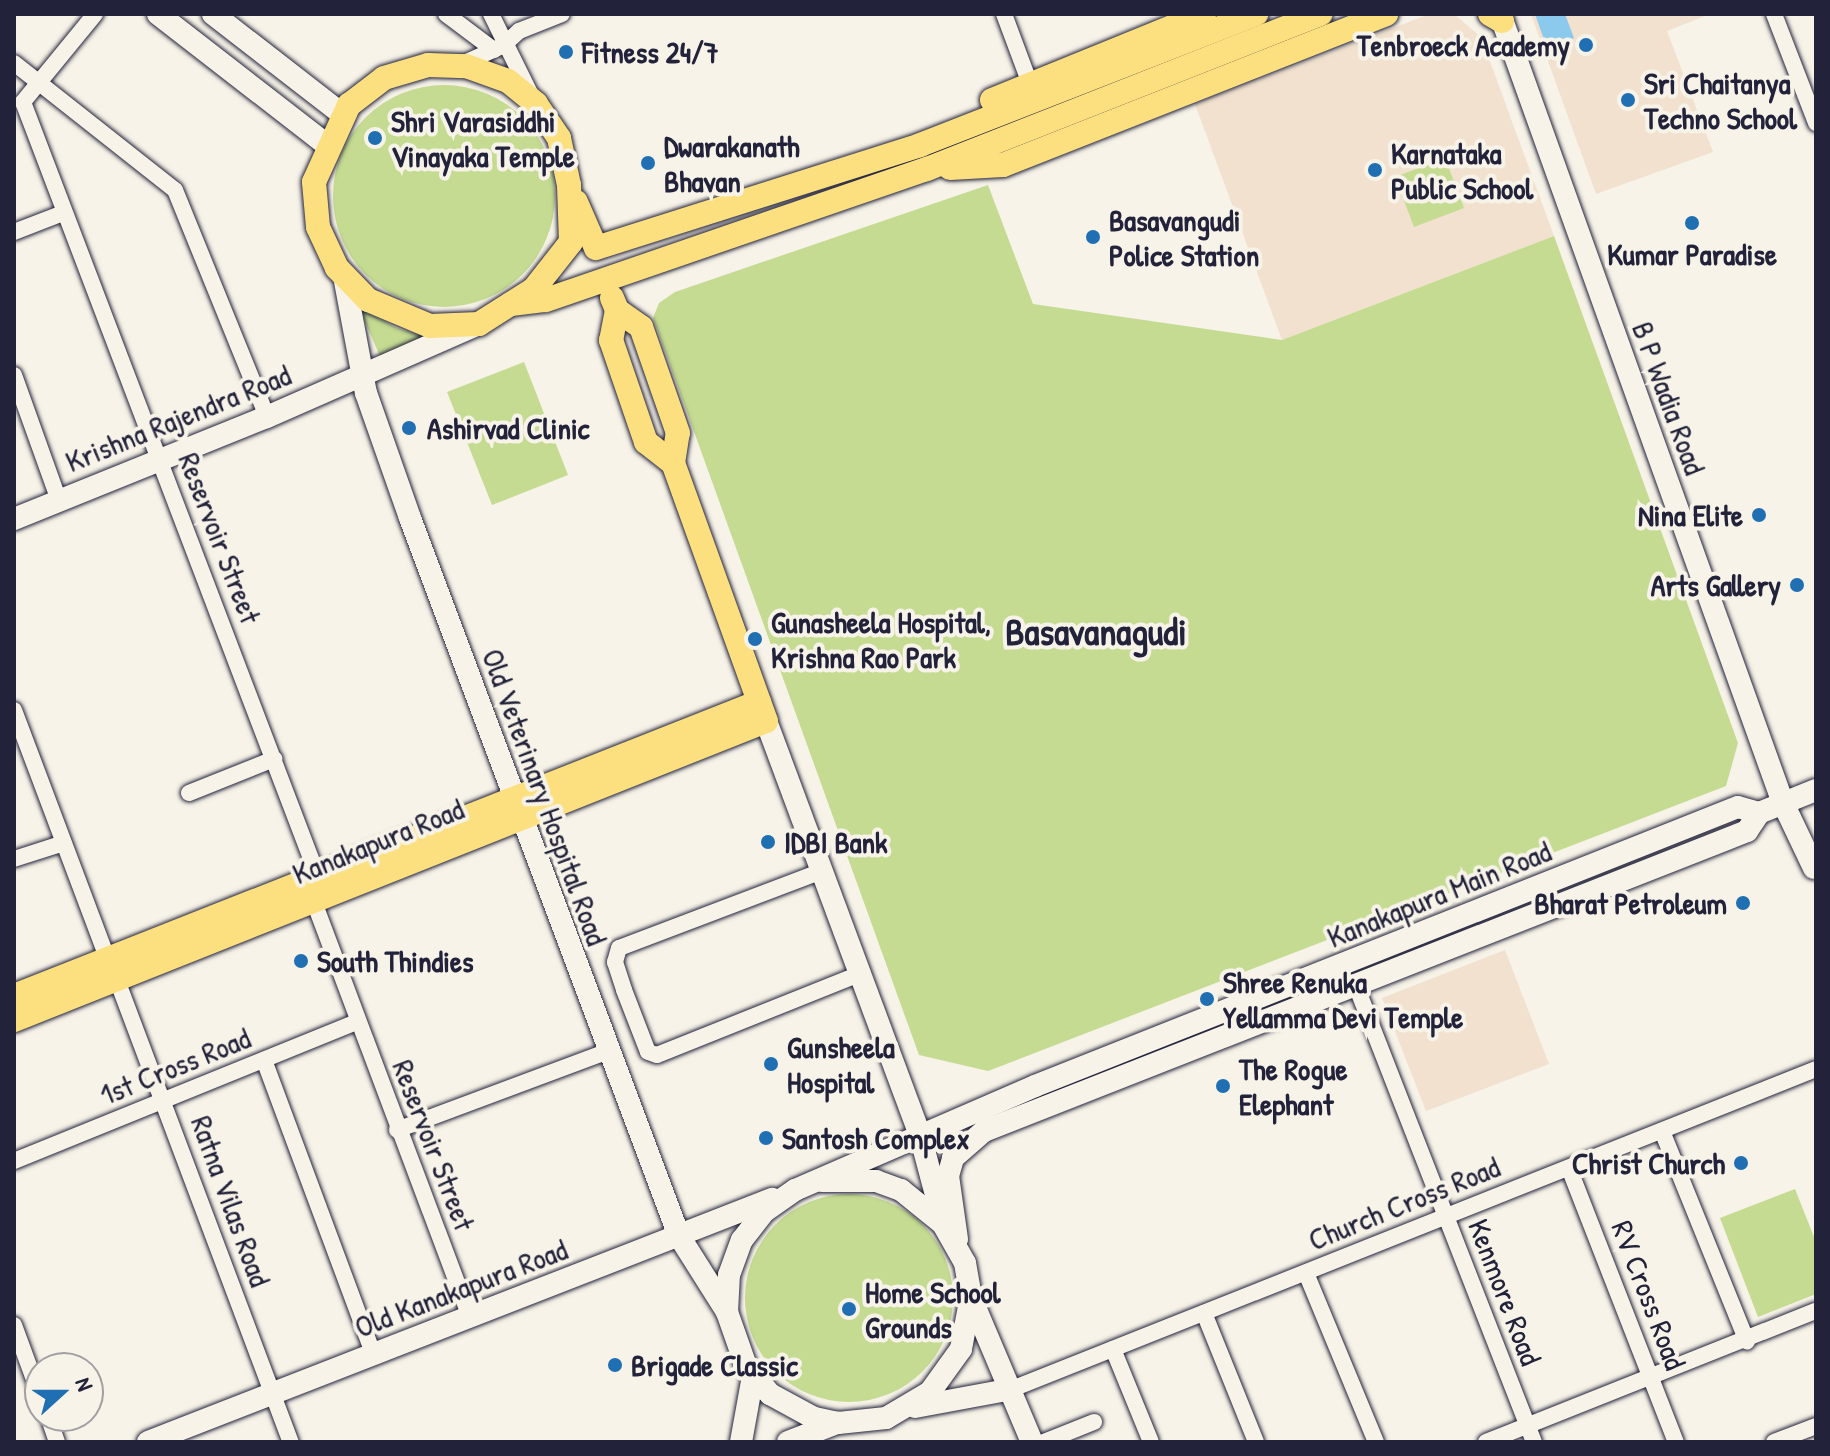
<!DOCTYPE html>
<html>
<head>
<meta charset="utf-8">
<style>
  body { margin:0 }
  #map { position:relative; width:1830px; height:1456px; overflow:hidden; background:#f7f3e8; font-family:"Patrick Hand",sans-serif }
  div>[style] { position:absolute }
  .built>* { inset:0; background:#f1e1ce }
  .green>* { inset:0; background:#c4db91 }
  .round { border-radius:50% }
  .water>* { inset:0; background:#8ccaed }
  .roads { filter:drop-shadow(0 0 2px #22223b) drop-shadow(0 0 2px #22223b) }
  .street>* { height:16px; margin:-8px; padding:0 8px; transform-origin:8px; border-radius:8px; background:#f7f3e8 }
  .secondary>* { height:22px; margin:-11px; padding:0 11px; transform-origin:11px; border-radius:11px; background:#f7f3e8 }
  .primary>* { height:24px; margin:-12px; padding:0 12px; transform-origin:12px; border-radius:12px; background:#fce080 }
  .dots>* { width:22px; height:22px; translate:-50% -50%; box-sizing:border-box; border:4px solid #f7f3e8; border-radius:50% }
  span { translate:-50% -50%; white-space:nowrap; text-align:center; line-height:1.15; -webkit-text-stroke:8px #f7f3e8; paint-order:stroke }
  .poi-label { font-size:30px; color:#22223b; font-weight:700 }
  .right { translate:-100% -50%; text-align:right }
  .left { translate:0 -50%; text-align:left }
  .street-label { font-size:30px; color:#22223b }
  .district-label { font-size:38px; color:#22223b; font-weight:700 }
  .frame { position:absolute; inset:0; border:16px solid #22223b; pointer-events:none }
  .north { position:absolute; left:24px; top:1352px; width:80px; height:80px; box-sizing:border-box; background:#f7f3e8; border:2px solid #a29fa3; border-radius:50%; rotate:69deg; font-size:22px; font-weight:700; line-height:32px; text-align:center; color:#22223b }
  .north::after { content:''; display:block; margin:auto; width:28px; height:36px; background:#1f6fb2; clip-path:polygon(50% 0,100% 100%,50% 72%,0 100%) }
</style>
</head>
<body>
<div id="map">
  <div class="built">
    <i style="clip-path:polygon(1531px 14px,1710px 14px,1667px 31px,1713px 152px,1596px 194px)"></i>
    <i style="clip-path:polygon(1427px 15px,1455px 15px,1481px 37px,1554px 236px,1282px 340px,1195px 104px)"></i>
    <i style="clip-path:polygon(1505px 950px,1549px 1064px,1426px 1111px,1382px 998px)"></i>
  </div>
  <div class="green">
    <i class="round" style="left:333px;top:85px;width:222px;height:222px"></i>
    <i style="clip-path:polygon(1445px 158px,1464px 208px,1414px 227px,1395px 177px)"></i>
    <i style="clip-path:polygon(988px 185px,1033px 304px,1282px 340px,1554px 236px,1738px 743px,1726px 786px,988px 1071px,919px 1055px,653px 318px,659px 303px,675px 292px)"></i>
    <i style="clip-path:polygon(359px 308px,397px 328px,428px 338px,382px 361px)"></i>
    <i style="clip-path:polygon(524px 362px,568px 475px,492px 505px,447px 392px)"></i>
    <i style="clip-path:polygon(1795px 1189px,1816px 1242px,1816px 1294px,1758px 1317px,1720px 1218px)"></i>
    <i class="round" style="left:745px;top:1194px;width:208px;height:208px"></i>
  </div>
  <div class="water">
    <i style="clip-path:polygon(1535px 14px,1565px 14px,1574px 38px,1547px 48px)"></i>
  </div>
  <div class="roads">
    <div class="street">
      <i style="left:95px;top:14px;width:114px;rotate:129.3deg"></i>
      <i style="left:23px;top:102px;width:829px;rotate:69.16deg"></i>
      <i style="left:446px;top:14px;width:60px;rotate:36.9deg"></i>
      <i style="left:491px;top:14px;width:90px;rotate:63.7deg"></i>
      <i style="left:1004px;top:14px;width:75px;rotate:69.6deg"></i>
      <i style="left:1774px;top:14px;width:117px;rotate:68.9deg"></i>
      <i style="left:14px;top:63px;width:205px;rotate:38.3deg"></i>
      <i style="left:175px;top:190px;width:245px;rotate:67.9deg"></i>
      <i style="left:460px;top:65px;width:48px;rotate:-24.4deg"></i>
      <i style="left:504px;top:45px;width:21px;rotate:-43deg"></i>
      <i style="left:519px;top:31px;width:46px;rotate:-21.6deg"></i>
      <i style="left:14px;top:232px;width:53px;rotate:-21.2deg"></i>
      <i style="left:14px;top:375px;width:134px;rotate:70.3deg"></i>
      <i style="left:14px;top:710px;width:267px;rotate:69.4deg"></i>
      <i style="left:189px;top:793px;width:92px;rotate:-21.8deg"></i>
      <i style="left:14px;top:859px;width:52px;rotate:-17.7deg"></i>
      <i style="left:822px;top:871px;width:217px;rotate:159.2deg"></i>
      <i style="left:619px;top:948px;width:15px;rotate:106deg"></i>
      <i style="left:615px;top:962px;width:29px;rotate:72deg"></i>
      <i style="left:624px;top:990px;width:66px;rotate:68.8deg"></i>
      <i style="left:648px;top:1052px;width:9px;rotate:18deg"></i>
      <i style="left:657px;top:1055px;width:219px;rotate:-21.8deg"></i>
      <i style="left:314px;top:902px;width:443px;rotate:69.4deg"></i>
      <i style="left:117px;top:980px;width:494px;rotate:69.4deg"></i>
      <i style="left:1355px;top:983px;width:493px;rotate:68.7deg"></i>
      <i style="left:264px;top:1060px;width:315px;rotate:69.6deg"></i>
      <i style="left:397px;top:1130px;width:225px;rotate:-20.5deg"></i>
      <i style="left:1662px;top:1131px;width:227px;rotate:68deg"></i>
      <i style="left:14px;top:1161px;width:370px;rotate:-22.1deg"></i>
      <i style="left:1569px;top:1168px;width:294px;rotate:68.7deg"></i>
      <i style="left:1306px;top:1273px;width:183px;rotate:67.5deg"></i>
      <i style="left:1204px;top:1313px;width:139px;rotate:68deg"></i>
      <i style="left:14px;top:1325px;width:76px;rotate:69.9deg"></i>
      <i style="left:1113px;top:1349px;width:100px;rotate:67.8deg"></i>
      <i style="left:1012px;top:1389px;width:865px;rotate:-21.7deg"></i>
      <i style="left:48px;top:1416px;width:28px;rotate:71deg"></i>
      <i style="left:1044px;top:1442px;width:54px;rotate:-21.8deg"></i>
      <i style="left:1486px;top:1442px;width:355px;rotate:-21.7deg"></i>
      <i style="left:1774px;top:1442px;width:45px;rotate:-20.9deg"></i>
    </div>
    <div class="secondary">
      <i style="left:158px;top:14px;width:215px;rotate:37.8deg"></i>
      <i style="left:213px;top:14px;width:165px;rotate:37.8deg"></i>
      <i style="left:1500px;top:14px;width:838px;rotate:70.27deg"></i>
      <i style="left:1783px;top:803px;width:72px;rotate:64.5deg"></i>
      <i style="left:344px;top:276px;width:119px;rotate:79.4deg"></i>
      <i style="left:366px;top:393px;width:133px;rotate:70.6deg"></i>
      <i style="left:410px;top:518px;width:767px;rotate:69.46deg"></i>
      <i style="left:679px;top:1236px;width:90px;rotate:57.7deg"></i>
      <i style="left:14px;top:519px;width:273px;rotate:-22deg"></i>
      <i style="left:267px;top:417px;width:226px;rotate:-23.7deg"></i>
      <i style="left:766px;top:721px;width:442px;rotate:69.6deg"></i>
      <i style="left:920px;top:1135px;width:82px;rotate:75.1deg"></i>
      <i style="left:822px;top:1181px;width:54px"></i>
      <i style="left:876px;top:1181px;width:27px;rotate:20deg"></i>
      <i style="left:901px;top:1190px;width:54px;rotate:39deg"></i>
      <i style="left:943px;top:1224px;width:45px;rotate:60.6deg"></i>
      <i style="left:965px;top:1263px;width:34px;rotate:80deg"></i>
      <i style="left:971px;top:1296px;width:54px;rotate:100.7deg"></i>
      <i style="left:961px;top:1349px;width:53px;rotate:125.8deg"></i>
      <i style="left:930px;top:1392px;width:51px;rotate:149.4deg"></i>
      <i style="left:886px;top:1418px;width:48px;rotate:174.1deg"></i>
      <i style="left:838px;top:1423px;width:25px;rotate:-168deg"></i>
      <i style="left:814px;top:1418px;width:50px;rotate:-151.4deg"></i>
      <i style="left:770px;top:1394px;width:37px;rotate:-131deg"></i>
      <i style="left:746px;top:1366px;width:57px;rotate:-109.4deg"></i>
      <i style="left:727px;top:1312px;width:37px;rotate:-87deg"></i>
      <i style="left:729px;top:1275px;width:37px;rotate:-70deg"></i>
      <i style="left:742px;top:1240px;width:37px;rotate:-52deg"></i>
      <i style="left:765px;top:1211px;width:37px;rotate:-35deg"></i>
      <i style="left:795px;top:1190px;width:262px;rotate:-23.4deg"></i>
      <i style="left:1035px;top:1086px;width:756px;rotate:-21.65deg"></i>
      <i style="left:1738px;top:807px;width:22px;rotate:16deg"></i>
      <i style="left:957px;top:1239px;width:64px;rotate:-98.1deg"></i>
      <i style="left:948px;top:1176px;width:19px;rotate:-74deg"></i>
      <i style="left:953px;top:1158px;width:41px;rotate:-41.1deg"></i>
      <i style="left:984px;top:1131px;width:820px;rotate:-21.46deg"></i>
      <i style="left:1747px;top:831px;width:22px;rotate:-56deg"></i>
      <i style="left:1759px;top:813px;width:61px;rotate:-22deg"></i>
      <i style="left:972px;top:1300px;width:154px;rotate:67.1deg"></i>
      <i style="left:915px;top:1407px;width:99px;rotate:-10.5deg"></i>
      <i style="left:148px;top:1442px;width:670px;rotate:-21.28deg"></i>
      <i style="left:741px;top:1442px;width:67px;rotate:-79.7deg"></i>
      <i style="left:788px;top:1442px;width:53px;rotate:-21.2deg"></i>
    </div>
    <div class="primary">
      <i style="left:1490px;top:14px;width:14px;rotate:30deg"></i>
      <i style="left:428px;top:65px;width:38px;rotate:2deg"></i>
      <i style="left:466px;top:66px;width:45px;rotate:19.7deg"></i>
      <i style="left:508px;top:81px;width:36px;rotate:39deg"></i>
      <i style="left:536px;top:104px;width:41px;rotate:55.9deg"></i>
      <i style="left:559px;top:138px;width:48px;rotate:78deg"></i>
      <i style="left:569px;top:185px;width:57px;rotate:88deg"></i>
      <i style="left:571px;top:242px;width:60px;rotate:128.2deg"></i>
      <i style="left:534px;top:289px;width:65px;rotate:147.5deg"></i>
      <i style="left:479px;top:324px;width:49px;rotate:177.7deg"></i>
      <i style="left:430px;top:326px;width:67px;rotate:-157.2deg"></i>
      <i style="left:368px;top:300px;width:45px;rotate:-134.1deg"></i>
      <i style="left:337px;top:268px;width:45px;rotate:-114.9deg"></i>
      <i style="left:318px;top:227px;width:45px;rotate:-95.1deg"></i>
      <i style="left:314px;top:182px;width:85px;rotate:-65.6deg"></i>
      <i style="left:349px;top:105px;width:44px;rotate:-37.6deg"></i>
      <i style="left:384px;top:78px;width:46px;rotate:-16.5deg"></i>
      <i style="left:992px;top:100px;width:229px;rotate:-22.1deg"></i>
      <i style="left:950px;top:168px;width:53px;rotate:-3.2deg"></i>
      <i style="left:1003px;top:165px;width:412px;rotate:-21.5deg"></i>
      <i style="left:576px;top:202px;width:50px;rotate:66.5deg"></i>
      <i style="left:596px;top:248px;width:340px;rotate:-17.6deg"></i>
      <i style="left:920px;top:145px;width:361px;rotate:-21.3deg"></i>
      <i style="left:612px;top:298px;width:13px;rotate:67deg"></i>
      <i style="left:617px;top:310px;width:31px;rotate:101deg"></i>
      <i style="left:611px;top:340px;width:108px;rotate:71.1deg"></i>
      <i style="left:646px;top:442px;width:34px;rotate:38deg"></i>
      <i style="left:511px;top:304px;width:35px;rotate:-7deg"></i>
      <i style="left:546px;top:300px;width:403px;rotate:-19deg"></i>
      <i style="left:927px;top:169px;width:423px;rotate:-21.5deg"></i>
      <i style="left:14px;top:996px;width:801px;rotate:-21.54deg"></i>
      <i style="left:14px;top:1020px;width:809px;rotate:-21.68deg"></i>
      <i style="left:766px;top:721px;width:274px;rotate:-109.8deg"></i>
      <i style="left:673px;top:463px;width:30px;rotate:-81deg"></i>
      <i style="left:678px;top:433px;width:112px;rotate:-109.2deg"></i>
      <i style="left:641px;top:327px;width:29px;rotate:-145deg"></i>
    </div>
  </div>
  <div class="dots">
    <i style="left:1586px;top:45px;background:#1f6fb2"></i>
    <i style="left:566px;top:52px;background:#1f6fb2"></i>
    <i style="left:1628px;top:100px;background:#1f6fb2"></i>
    <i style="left:375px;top:138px;background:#1f6fb2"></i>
    <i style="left:648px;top:163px;background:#1f6fb2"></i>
    <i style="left:1375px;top:170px;background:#1f6fb2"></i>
    <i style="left:1692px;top:223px;background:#1f6fb2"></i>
    <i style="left:1093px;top:237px;background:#1f6fb2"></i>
    <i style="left:409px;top:428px;background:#1f6fb2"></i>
    <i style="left:1759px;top:515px;background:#1f6fb2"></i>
    <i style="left:1797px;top:585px;background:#1f6fb2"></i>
    <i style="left:755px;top:639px;background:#1f6fb2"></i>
    <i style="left:768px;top:842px;background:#1f6fb2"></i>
    <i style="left:1743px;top:903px;background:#1f6fb2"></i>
    <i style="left:301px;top:961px;background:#1f6fb2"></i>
    <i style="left:1207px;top:999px;background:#1f6fb2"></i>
    <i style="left:771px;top:1064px;background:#1f6fb2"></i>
    <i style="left:1223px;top:1086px;background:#1f6fb2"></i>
    <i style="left:766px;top:1138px;background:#1f6fb2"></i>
    <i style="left:1741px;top:1163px;background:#1f6fb2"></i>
    <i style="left:849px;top:1309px;background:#1f6fb2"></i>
    <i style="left:615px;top:1365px;background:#1f6fb2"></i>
  </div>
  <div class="poi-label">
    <span class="right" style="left:1570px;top:45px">Tenbroeck Academy</span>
    <span class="left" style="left:582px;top:52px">Fitness 24/7</span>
    <span class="left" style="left:1644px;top:100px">Sri Chaitanya<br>Techno School</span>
    <span class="left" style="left:391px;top:138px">Shri Varasiddhi<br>Vinayaka Temple</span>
    <span class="left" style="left:664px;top:163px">Dwarakanath<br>Bhavan</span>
    <span class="left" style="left:1391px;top:170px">Karnataka<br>Public School</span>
    <span class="left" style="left:1109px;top:237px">Basavangudi<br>Police Station</span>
    <span style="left:1692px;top:254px">Kumar Paradise</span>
    <span class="left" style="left:427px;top:428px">Ashirvad Clinic</span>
    <span class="right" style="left:1743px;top:515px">Nina Elite</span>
    <span class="right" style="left:1781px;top:585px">Arts Gallery</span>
    <span class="left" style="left:771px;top:639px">Gunasheela Hospital,<br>Krishna Rao Park</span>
    <span class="left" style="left:784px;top:842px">IDBI Bank</span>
    <span class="right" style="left:1727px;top:903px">Bharat Petroleum</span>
    <span class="left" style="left:317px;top:961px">South Thindies</span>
    <span class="left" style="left:1223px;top:999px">Shree Renuka<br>Yellamma Devi Temple</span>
    <span class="left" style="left:787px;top:1064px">Gunsheela<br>Hospital</span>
    <span class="left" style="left:1239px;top:1086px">The Rogue<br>Elephant</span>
    <span class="left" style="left:782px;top:1138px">Santosh Complex</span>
    <span class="right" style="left:1725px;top:1163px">Christ Church</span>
    <span class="left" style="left:865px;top:1309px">Home School<br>Grounds</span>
    <span class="left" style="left:631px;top:1365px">Brigade Classic</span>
  </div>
  <div class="street-label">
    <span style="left:1669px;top:398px;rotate:70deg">B P Wadia Road</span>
    <span style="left:178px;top:418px;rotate:-22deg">Krishna Rajendra Road</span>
    <span style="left:220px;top:538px;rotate:69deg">Reservoir Street</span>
    <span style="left:545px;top:797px;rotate:70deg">Old Veterinary Hospital Road</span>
    <span style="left:378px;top:841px;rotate:-22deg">Kanakapura Road</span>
    <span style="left:1439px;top:894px;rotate:-22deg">Kanakapura Main Road</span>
    <span style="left:175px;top:1066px;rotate:-22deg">1st Cross Road</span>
    <span style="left:434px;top:1145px;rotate:69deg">Reservoir Street</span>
    <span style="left:231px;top:1201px;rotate:70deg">Ratna Vilas Road</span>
    <span style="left:1404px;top:1203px;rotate:-22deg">Church Cross Road</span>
    <span style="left:461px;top:1288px;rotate:-21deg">Old Kanakapura Road</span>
    <span style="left:1505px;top:1292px;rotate:69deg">Kenmore Road</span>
    <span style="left:1649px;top:1295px;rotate:69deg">RV Cross Road</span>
  </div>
  <div class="district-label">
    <span style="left:1096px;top:632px">Basavanagudi</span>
  </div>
  <div class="frame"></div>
  <div class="north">N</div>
</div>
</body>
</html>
